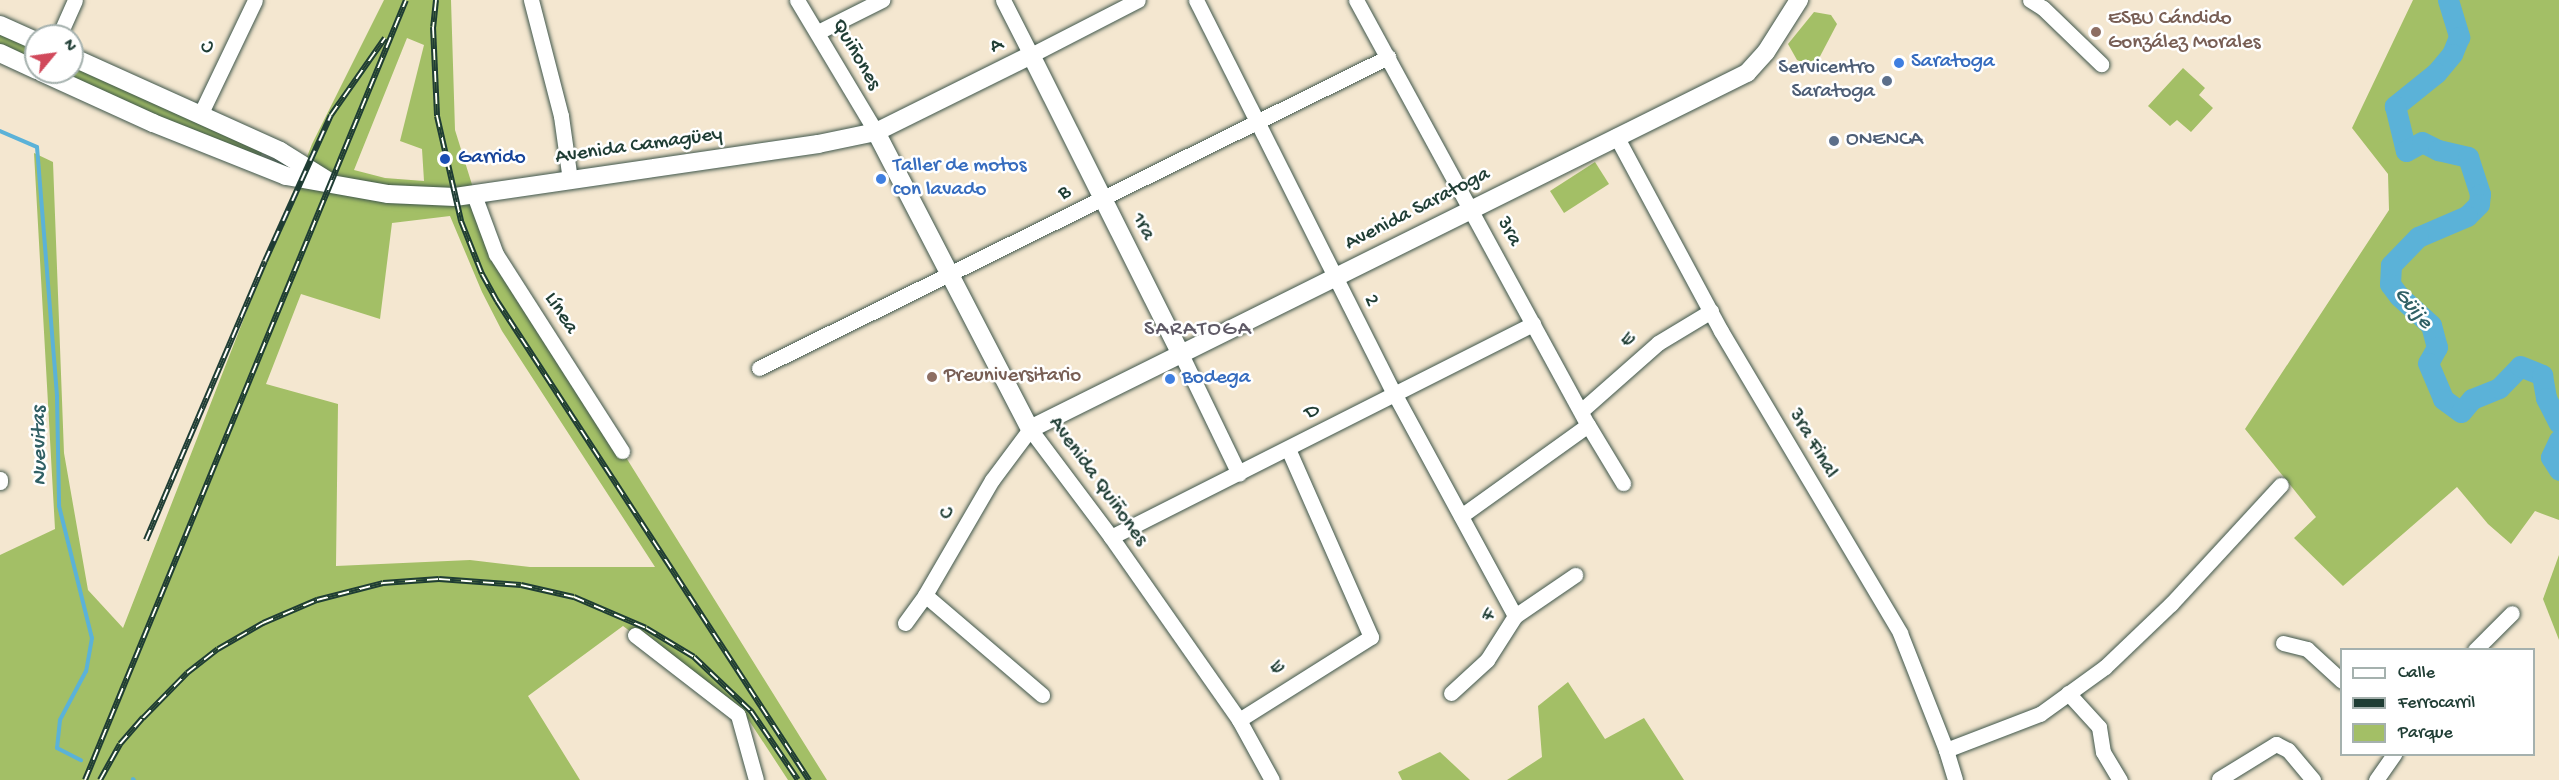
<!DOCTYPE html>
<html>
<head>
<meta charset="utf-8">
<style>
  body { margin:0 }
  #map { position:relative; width:2559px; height:780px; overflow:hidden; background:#f4e7d0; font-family:"Gochi Hand",sans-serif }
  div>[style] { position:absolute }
  .green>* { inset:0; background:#a3bf66 }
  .stream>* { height:4px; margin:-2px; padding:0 2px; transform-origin:2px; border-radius:2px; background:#5bb2d8 }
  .river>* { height:21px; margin:-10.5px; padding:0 10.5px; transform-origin:10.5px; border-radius:10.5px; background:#5bb2d8 }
  .roads { filter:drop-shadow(0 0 2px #3f564b) drop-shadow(0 0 2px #3f564b) }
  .minor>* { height:15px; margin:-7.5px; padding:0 7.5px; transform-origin:7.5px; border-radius:7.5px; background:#fff }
  .major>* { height:18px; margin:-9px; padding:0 9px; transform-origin:9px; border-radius:9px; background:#fff }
  .rail>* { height:6px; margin-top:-3px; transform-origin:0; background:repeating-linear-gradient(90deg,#fff 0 11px,#1f3d34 0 22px); box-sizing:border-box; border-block:2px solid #1f3d34 }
  .dots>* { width:16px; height:16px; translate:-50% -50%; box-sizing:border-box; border:3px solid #fff; border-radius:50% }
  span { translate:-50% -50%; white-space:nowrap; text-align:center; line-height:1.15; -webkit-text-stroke:5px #fff; paint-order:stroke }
  .education-label { font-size:21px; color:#785e54 }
  .left { translate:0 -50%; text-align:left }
  .street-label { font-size:21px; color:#1f3d34 }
  .shop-label { font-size:21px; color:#366cbe }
  .service-label { font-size:21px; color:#4e5e75 }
  .right { translate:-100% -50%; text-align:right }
  .transit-label { font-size:21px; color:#164399 }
  .water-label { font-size:22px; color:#316065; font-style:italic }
  .neighbourhood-label { font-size:22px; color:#5f5a66; letter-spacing:1.5px }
  .legend { position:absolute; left:2340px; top:648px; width:195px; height:108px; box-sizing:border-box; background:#fff; border:2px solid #a5b1ae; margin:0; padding:8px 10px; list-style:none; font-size:18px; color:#1f3d34 }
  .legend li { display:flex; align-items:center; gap:12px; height:30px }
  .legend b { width:30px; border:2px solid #a5b1ae }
  .north { position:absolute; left:24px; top:24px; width:60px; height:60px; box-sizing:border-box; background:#fff; border:2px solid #a5b1ae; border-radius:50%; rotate:61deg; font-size:16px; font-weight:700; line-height:24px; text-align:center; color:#1f3d34 }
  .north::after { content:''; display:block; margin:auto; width:21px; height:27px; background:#d1495b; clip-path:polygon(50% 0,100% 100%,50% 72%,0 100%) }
</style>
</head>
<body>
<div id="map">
  <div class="green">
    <i style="clip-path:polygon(evenodd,384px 0,451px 0,455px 130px,493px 252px,622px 451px,827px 780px,788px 780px,748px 719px,623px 626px,528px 696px,580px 780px,0 780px,0 555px,55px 529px,34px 153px,53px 162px,64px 453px,88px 590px,123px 628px,312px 144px,384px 0,407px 38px,424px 45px,400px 141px,422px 149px,424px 181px,385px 178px,354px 170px,407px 38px,384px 0,450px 216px,482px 292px,502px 331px,655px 567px,530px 567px,470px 560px,336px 566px,338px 404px,266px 384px,301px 294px,380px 319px,392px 223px,450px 216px)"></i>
    <i style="clip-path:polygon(2413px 0,2559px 0,2559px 520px,2535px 511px,2511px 544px,2488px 524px,2457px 487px,2343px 586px,2294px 538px,2316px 517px,2245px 429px,2389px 210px,2388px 174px,2352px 128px)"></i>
    <i style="clip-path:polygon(1814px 12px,1831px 15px,1837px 24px,1816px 64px,1810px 66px,1797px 60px,1788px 44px)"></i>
    <i style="clip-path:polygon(0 33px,36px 49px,36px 64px,0 47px)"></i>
    <i style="clip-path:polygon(72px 65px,262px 151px,262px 154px,256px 160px,55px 72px,72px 72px)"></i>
    <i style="clip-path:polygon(2183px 68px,2205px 88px,2199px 95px,2213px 108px,2191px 132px,2177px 120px,2170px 126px,2148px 106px)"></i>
    <i style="clip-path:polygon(1595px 162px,1609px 184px,1564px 213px,1550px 191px)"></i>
    <i style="clip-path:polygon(2559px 555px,2559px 640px,2543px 599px)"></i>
    <i style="clip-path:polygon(1568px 682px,1605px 739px,1644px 718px,1684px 780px,1507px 780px,1542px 757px,1538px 706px)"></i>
    <i style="clip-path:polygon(1440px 752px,1470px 780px,1402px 780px,1398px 772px)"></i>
  </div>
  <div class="stream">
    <i style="left:0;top:131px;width:40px;rotate:23.4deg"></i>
    <i style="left:37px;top:147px;width:251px;rotate:85.4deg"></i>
    <i style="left:57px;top:397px;width:109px;rotate:88.9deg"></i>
    <i style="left:59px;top:506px;width:136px;rotate:76deg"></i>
    <i style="left:92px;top:638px;width:34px;rotate:100deg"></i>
    <i style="left:86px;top:671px;width:55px;rotate:118deg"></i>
    <i style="left:60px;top:720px;width:28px;rotate:96deg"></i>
    <i style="left:57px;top:748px;width:27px;rotate:27deg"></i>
    <i style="left:133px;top:779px;width:1px;rotate:45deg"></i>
  </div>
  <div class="river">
    <i style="left:2448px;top:0;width:39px;rotate:73deg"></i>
    <i style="left:2459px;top:37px;width:18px;rotate:112deg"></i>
    <i style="left:2452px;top:54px;width:25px;rotate:130deg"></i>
    <i style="left:2436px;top:73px;width:53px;rotate:141.2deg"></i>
    <i style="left:2395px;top:106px;width:46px;rotate:76.3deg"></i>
    <i style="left:2406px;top:151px;width:18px;rotate:-29deg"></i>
    <i style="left:2422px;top:142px;width:18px;rotate:27deg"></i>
    <i style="left:2438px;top:150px;width:31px;rotate:13deg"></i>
    <i style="left:2468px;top:157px;width:39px;rotate:72deg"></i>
    <i style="left:2480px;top:194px;width:10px;rotate:96deg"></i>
    <i style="left:2479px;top:204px;width:17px;rotate:135deg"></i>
    <i style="left:2467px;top:216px;width:53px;rotate:156.8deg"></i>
    <i style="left:2418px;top:237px;width:39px;rotate:134deg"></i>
    <i style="left:2391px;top:265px;width:19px;rotate:93deg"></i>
    <i style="left:2390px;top:284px;width:15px;rotate:53deg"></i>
    <i style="left:2399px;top:296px;width:43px;rotate:42.2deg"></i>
    <i style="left:2431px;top:325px;width:23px;rotate:75deg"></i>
    <i style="left:2437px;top:347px;width:18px;rotate:119deg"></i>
    <i style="left:2428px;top:363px;width:39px;rotate:67deg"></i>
    <i style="left:2443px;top:399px;width:22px;rotate:36deg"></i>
    <i style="left:2461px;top:412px;width:17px;rotate:-50deg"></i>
    <i style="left:2472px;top:399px;width:29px;rotate:-22deg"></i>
    <i style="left:2499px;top:388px;width:30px;rotate:-46deg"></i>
    <i style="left:2520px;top:366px;width:24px;rotate:22deg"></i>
    <i style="left:2542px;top:375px;width:23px;rotate:80deg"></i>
    <i style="left:2546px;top:398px;width:28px;rotate:63deg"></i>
    <i style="left:2559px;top:440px;width:19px;rotate:115deg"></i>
    <i style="left:2551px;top:457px;width:15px;rotate:58deg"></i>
  </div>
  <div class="roads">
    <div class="minor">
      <i style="left:531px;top:0;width:120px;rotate:75.5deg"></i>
      <i style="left:561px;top:116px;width:65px;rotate:82deg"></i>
      <i style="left:797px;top:0;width:154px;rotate:59.1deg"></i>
      <i style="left:1003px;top:0;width:62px;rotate:63deg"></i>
      <i style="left:1031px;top:55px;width:120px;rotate:-27.2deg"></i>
      <i style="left:1196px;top:0;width:440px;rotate:63.3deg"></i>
      <i style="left:1394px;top:393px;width:254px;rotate:61.5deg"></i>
      <i style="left:1356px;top:0;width:484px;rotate:61.4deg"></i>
      <i style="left:1588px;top:425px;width:68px;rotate:58.9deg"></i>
      <i style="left:2030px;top:0;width:15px;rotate:32deg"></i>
      <i style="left:2043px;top:8px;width:81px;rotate:44deg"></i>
      <i style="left:818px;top:32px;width:72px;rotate:-26.6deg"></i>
      <i style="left:59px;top:36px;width:39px;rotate:-66deg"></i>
      <i style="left:200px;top:115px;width:127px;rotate:-64.4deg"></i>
      <i style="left:1616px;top:136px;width:221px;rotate:61.7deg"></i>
      <i style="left:1721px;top:331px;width:351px;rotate:59.3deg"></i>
      <i style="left:1900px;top:633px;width:126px;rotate:68.5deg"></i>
      <i style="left:1946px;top:750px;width:31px;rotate:73deg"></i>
      <i style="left:474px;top:195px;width:63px;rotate:69.6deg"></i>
      <i style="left:496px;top:254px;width:234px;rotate:57.4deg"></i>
      <i style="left:1181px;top:354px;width:133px;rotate:64.2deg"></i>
      <i style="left:759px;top:368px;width:702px;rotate:-26.31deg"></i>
      <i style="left:1581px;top:411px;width:103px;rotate:-41.4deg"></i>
      <i style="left:1658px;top:343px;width:62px;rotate:-31.1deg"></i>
      <i style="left:0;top:479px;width:3px;rotate:90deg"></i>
      <i style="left:1461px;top:516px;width:156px;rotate:-35.6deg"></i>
      <i style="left:1111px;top:537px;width:473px;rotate:-26.8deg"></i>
      <i style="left:925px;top:595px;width:154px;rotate:40.5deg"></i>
      <i style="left:905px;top:623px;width:34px;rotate:-54deg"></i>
      <i style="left:925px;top:595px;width:133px;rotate:-59.8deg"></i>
      <i style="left:992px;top:480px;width:64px;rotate:-53.3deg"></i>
      <i style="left:1030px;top:429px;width:135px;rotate:53.1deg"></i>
      <i style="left:1111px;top:537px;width:223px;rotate:55deg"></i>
      <i style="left:1239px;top:720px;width:68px;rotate:61.2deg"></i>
      <i style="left:635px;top:635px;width:130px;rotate:37.8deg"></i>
      <i style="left:738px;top:715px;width:67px;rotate:74.5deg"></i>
      <i style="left:2283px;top:643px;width:25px;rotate:14deg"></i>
      <i style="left:2307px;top:649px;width:47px;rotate:42.4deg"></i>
      <i style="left:2475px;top:650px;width:52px;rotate:-45deg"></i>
      <i style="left:1451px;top:693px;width:49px;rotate:-42.5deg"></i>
      <i style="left:1487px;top:660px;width:52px;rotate:-57.5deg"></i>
      <i style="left:1515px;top:616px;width:73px;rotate:-34.3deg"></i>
      <i style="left:2068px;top:693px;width:46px;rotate:47.6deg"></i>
      <i style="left:2099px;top:727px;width:25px;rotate:81deg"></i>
      <i style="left:2103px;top:752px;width:33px;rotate:59deg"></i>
      <i style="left:1239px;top:720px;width:156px;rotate:-32.2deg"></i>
      <i style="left:1371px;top:637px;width:206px;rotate:-113.8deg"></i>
      <i style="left:1946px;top:750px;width:101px;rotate:-21deg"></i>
      <i style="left:2040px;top:714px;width:80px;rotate:-35.9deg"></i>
      <i style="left:2105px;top:667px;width:91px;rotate:-43.7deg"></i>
      <i style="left:2171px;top:604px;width:162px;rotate:-47.3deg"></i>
      <i style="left:2219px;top:779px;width:67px;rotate:-31.6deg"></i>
      <i style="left:2276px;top:744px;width:13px;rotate:27deg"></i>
      <i style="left:2288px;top:750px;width:39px;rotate:50deg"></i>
      <i style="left:2376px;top:780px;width:32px;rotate:-55deg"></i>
    </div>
    <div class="major">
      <i style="left:0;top:25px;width:39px;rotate:24deg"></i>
      <i style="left:0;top:53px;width:40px;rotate:25deg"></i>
      <i style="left:72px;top:57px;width:228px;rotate:24.3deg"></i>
      <i style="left:280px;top:151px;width:59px;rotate:31.8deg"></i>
      <i style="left:41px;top:72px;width:123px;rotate:24.5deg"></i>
      <i style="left:153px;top:123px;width:143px;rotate:21.7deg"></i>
      <i style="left:286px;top:176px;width:104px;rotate:10deg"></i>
      <i style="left:388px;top:194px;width:67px;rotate:2.6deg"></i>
      <i style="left:455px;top:197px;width:367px;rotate:-8.3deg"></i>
      <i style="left:818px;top:144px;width:59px;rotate:-11.7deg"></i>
      <i style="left:876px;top:132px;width:173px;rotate:-26.4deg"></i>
      <i style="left:1031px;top:55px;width:335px;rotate:63.4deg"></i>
      <i style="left:876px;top:132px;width:335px;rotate:62.6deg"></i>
      <i style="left:1030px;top:429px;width:801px;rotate:-26.41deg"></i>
      <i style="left:1747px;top:73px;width:28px;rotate:-48deg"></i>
      <i style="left:1766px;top:52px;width:62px;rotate:-57.6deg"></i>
    </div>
  </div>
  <div class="rail">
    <i style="left:436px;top:0;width:27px;rotate:96deg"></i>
    <i style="left:433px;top:27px;width:89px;rotate:87.4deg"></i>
    <i style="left:437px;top:116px;width:108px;rotate:77.1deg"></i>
    <i style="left:461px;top:221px;width:57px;rotate:68.4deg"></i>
    <i style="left:482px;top:274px;width:31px;rotate:61deg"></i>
    <i style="left:497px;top:301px;width:572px;rotate:56.92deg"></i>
    <i style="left:146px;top:540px;width:303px;rotate:-66.9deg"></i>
    <i style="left:265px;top:261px;width:160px;rotate:-65.7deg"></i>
    <i style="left:331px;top:115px;width:94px;rotate:-55deg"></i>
    <i style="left:85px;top:780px;width:843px;rotate:-67.63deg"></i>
    <i style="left:100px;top:780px;width:41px;rotate:-60.9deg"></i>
    <i style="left:120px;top:744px;width:35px;rotate:-49deg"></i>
    <i style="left:143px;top:718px;width:63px;rotate:-45.6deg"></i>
    <i style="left:187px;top:673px;width:39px;rotate:-38deg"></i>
    <i style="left:218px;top:649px;width:52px;rotate:-30deg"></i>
    <i style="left:263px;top:623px;width:59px;rotate:-23.1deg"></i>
    <i style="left:317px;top:600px;width:68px;rotate:-14.4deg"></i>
    <i style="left:383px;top:583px;width:56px;rotate:-4.1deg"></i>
    <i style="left:439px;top:579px;width:82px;rotate:4.2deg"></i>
    <i style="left:521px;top:585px;width:54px;rotate:12.8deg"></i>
    <i style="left:574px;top:597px;width:78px;rotate:23.3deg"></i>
    <i style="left:646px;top:628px;width:56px;rotate:31.1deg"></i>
    <i style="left:694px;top:657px;width:79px;rotate:43.5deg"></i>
    <i style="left:751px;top:711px;width:83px;rotate:55.7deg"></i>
  </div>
  <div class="dots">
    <i style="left:2096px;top:32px;background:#8d6e63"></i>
    <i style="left:1899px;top:63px;background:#3f7fe0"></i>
    <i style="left:1887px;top:81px;background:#5c6f8a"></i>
    <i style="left:1834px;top:141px;background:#5c6f8a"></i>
    <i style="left:445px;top:159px;background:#1a4fb4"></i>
    <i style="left:881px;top:179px;background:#3f7fe0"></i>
    <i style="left:932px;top:377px;background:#8d6e63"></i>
    <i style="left:1170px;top:379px;background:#3f7fe0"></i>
  </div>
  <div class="education-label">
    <span class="left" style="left:2108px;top:32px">ESBU Cándido<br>González Morales</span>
    <span class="left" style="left:944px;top:377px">Preuniversitario</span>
  </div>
  <div class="street-label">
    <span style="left:997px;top:47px;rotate:-26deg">A</span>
    <span style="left:209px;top:48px;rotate:-65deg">C</span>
    <span style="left:855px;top:55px;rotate:60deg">Quiñones</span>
    <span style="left:639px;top:147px;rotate:-8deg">Avenida Camagüey</span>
    <span style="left:1065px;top:194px;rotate:-26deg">B</span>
    <span style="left:1418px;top:210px;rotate:-27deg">Avenida Saratoga</span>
    <span style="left:1142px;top:227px;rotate:63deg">1ra</span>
    <span style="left:1508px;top:232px;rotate:62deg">3ra</span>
    <span style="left:1370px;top:301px;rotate:63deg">2</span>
    <span style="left:560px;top:314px;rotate:57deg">Línea</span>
    <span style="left:1629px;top:341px;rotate:-41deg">E</span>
    <span style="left:1313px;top:413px;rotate:-28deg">D</span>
    <span style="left:1812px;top:444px;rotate:59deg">3ra Final</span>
    <span style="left:1097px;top:482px;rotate:54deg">Avenida Quiñones</span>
    <span style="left:948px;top:514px;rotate:-60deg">C</span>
    <span style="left:1490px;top:616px;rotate:-56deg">F</span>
    <span style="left:1278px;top:669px;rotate:-33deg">E</span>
  </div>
  <div class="shop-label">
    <span class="left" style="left:1911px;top:63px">Saratoga</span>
    <span class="left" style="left:893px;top:179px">Taller de motos<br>con lavado</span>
    <span class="left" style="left:1182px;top:379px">Bodega</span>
  </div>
  <div class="service-label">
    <span class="right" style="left:1875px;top:81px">Servicentro<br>Saratoga</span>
    <span class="left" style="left:1846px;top:141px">ONENCA</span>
  </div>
  <div class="transit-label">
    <span class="left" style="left:458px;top:159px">Garrido</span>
  </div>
  <div class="water-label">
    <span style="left:2412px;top:309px;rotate:50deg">Güije</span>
    <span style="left:41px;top:446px;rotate:-91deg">Nuevitas</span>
  </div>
  <div class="neighbourhood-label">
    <span style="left:1198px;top:331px">SARATOGA</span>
  </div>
  <ul class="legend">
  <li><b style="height:8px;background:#fff"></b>Calle</li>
  <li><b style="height:8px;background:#1f3d34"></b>Ferrocarril</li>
  <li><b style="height:16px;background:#a3bf66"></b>Parque</li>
  </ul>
  <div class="north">N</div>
</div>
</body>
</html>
